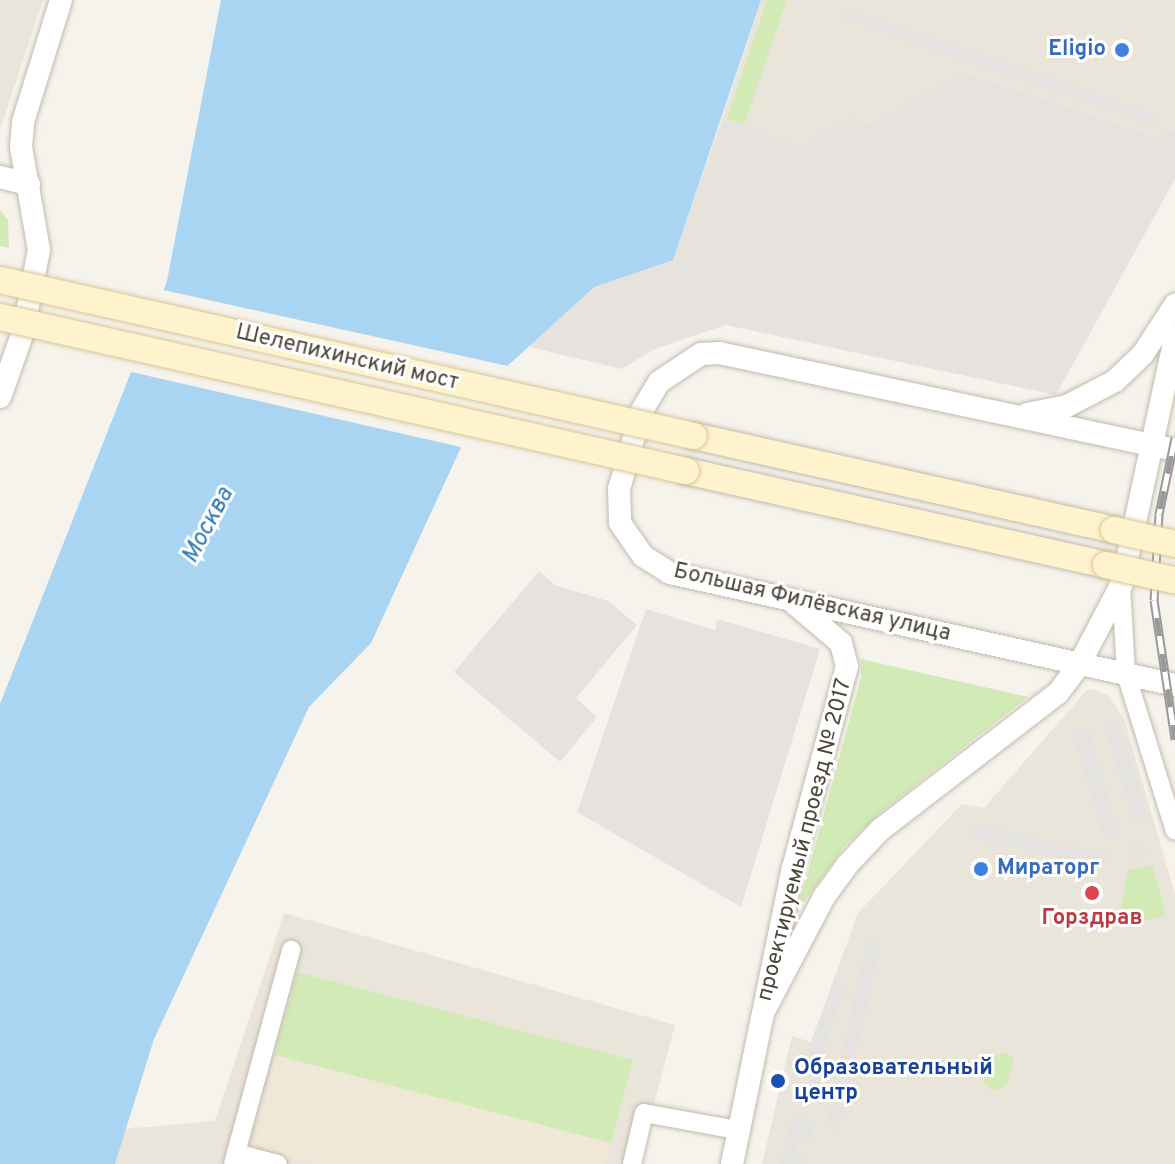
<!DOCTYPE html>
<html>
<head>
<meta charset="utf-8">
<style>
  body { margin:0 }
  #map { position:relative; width:1175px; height:1164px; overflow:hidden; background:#f6f3ec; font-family:Overpass,sans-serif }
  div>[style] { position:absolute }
  .residential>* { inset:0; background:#eae5da }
  .industrial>* { inset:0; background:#e6e2dd }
  .education>* { inset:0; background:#efe8d6 }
  .green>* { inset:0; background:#d2eab5 }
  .parking>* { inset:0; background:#e5e3e0 }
  .round { border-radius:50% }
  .water>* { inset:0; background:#a9d4f2 }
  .pier>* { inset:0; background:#f6f3ec }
  .roads { filter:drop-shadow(0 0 2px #c2bbae) drop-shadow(0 0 2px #c2bbae) }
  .minor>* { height:18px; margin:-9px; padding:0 9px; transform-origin:9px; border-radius:9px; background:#fff }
  .tertiary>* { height:22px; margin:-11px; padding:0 11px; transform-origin:11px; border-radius:11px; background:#fff }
  .secondary>* { height:26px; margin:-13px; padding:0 13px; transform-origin:13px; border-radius:13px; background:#fff3cd }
  .rail>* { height:9px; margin-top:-4.5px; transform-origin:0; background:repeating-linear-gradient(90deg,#fff 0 18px,#9a9a9a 0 36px); box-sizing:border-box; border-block:2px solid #9a9a9a }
  .bridges { filter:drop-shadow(0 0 2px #d6c79b) drop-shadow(0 0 2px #d6c79b) }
  .secondary-bridge>* { height:26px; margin:-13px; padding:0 13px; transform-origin:13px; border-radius:13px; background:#fff3cd }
  .dots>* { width:22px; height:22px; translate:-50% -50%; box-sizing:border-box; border:4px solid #fff; border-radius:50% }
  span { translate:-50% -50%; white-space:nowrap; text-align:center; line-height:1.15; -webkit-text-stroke:6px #fff; paint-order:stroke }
  .shop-label { font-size:22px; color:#366cbe; font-weight:700 }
  .right { translate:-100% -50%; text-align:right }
  .left { translate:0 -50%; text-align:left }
  .street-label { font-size:22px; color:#4b4439 }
  .health-label { font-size:22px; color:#be3a42; font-weight:700 }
  .transit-label { font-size:22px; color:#164399; font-weight:700 }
  .water-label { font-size:24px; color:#2e7ab2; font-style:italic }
</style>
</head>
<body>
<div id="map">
  <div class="residential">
    <i style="clip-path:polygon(0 0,43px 0,0 130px)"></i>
    <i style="clip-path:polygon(761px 0,1175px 0,1175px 131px,1167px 129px,1164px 138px,960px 71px,869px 123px,849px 116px,800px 145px,722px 119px)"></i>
    <i style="clip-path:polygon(1094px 689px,1110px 697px,1124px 719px,1175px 894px,1175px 1164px,762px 1164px,792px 1036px,811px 1042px,858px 913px,962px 804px,984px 808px,1086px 691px)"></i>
    <i style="clip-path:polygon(284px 913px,675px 1025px,638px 1164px,115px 1164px,123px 1129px,215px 1121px)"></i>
  </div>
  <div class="industrial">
    <i style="clip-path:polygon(960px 71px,1163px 138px,1167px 129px,1175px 131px,1175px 179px,1056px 395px,726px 325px,655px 349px,621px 369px,530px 347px,547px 325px,594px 287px,673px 259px,722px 119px,800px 145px,849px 116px,869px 123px)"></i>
    <i style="clip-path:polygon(539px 571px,555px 585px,608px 601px,637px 625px,576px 698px,597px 717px,560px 762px,454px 672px)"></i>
    <i style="clip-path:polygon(646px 609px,715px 630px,717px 619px,820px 649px,741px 907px,577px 812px)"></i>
  </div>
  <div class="education">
    <i style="clip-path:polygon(297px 972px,633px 1060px,605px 1164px,317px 1164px,252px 1147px)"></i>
  </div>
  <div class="green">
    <i style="clip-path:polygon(767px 0,787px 0,744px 125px,727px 119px)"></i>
    <i style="clip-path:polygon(0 210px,8px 220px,9px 248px,0 246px)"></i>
    <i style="clip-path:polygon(861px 659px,1028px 697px,880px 813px,843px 848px,797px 912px,861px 678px)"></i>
    <i style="clip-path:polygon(1152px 865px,1166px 915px,1127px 926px,1118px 923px,1128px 870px)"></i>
    <i style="clip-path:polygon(297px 972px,633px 1060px,611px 1143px,275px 1055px)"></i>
    <i style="clip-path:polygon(1005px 1052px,1014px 1059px,1007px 1086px,993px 1091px,985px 1085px,981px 1063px)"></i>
  </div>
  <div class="parking">
    <i style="clip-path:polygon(841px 6px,1157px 115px,1154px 126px,838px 17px)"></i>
    <i style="clip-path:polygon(1119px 718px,1148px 818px,1133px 822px,1104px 723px)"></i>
    <i style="clip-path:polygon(1088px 727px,1120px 837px,1105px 842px,1072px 732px)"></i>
    <i style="clip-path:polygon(974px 824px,1108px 854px,1105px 868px,971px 838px)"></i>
    <i class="round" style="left:1127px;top:841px;width:20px;height:20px"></i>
    <i style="clip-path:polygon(868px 937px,882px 940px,839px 1130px,825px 1127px)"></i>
    <i style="clip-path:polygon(834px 980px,847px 984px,825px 1044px,820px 1103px,805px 1102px,811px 1042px)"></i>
    <i style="clip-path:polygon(791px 1115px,815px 1121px,811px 1140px,798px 1137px,795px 1155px,807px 1158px,805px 1164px,780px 1164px)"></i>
  </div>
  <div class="water">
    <i style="clip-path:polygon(221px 0,761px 0,673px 260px,594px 287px,492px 380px,371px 643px,309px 707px,154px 1039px,115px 1164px,0 1164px,0 704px,167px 281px)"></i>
  </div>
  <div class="pier">
    <i style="clip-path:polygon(159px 289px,512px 367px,495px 383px,465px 448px,127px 371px)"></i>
  </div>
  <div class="roads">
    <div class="minor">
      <i style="left:1121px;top:586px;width:88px;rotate:86.7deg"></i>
      <i style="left:1126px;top:674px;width:164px;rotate:72.7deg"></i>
      <i style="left:236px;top:1153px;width:43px;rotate:14.7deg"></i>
      <i style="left:233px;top:1164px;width:222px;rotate:-74.8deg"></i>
      <i style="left:632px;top:1164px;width:52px;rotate:-76.8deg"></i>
      <i style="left:644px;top:1113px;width:95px;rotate:10.4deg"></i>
    </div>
    <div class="tertiary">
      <i style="left:0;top:177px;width:30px;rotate:14deg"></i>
      <i style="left:0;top:397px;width:69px;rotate:-70.5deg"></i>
      <i style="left:23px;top:332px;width:84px;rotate:-79deg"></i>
      <i style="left:39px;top:250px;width:105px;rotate:-99.9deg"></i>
      <i style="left:21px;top:147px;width:25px;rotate:-85deg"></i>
      <i style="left:23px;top:122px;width:128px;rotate:-72.7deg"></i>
      <i style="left:1027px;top:414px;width:41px;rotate:-11.3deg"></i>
      <i style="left:1067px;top:406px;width:54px;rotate:-27.5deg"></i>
      <i style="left:1115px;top:381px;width:39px;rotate:-44deg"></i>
      <i style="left:1143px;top:354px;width:59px;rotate:-56.9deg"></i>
      <i style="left:1175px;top:450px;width:466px;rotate:-168deg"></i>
      <i style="left:719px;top:353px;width:18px;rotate:177deg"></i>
      <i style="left:701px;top:354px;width:50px;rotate:146.3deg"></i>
      <i style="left:659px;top:382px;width:35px;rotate:121deg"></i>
      <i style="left:641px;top:412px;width:80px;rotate:105.9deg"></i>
      <i style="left:619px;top:489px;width:34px;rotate:88deg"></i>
      <i style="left:620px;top:523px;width:40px;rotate:55.1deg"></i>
      <i style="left:643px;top:556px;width:32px;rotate:32deg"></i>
      <i style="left:670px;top:573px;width:517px;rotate:12.5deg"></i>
      <i style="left:763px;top:1013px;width:131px;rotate:-62.3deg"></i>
      <i style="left:824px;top:897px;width:41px;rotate:-54deg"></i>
      <i style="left:848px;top:864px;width:47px;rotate:-46.7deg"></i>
      <i style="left:880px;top:830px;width:225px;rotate:-37.6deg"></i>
      <i style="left:1058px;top:693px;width:35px;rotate:-53deg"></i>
      <i style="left:1079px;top:665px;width:93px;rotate:-62.3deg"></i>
      <i style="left:1122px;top:583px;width:252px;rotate:-77.8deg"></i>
      <i style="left:732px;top:1164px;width:302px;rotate:-78.4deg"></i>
      <i style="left:793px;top:868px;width:209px;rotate:-75deg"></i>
      <i style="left:847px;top:666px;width:24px;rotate:-105deg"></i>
      <i style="left:841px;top:643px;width:59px;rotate:-139.8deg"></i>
    </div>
    <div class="secondary">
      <i style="left:694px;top:436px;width:430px;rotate:12.6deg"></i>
      <i style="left:686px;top:471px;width:430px;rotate:12.6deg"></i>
    </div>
  </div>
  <div class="rail">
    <i style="left:1175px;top:438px;width:78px;rotate:101.9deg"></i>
    <i style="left:1159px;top:514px;width:86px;rotate:93.3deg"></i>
    <i style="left:1154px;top:600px;width:141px;rotate:81.4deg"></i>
  </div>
  <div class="bridges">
    <div class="secondary-bridge">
      <i style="left:0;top:280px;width:711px;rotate:12.67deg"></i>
      <i style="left:0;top:317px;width:703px;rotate:12.65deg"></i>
      <i style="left:1114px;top:530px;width:63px;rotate:12.9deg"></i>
      <i style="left:1106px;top:565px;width:69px;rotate:12.6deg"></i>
    </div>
  </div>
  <div class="dots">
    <i style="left:1122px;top:50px;background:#3f7fe0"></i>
    <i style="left:981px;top:869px;background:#3f7fe0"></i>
    <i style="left:1092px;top:893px;background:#e0444e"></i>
    <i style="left:778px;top:1081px;background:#1a4fb4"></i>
  </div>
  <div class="shop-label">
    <span class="right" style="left:1106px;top:50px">Eligio</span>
    <span class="left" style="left:997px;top:869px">Мираторг</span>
  </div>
  <div class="street-label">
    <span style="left:347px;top:358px;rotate:13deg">Шелепихинский мост</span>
    <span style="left:812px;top:603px;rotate:13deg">Большая Филёвская улица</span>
    <span style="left:805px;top:840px;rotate:-76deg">проектируемый проезд № 2017</span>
  </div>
  <div class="health-label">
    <span style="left:1092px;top:919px">Горздрав</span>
  </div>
  <div class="transit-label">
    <span class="left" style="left:794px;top:1081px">Образовательный<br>центр</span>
  </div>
  <div class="water-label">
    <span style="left:209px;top:526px;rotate:-62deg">Москва</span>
  </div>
</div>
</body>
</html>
